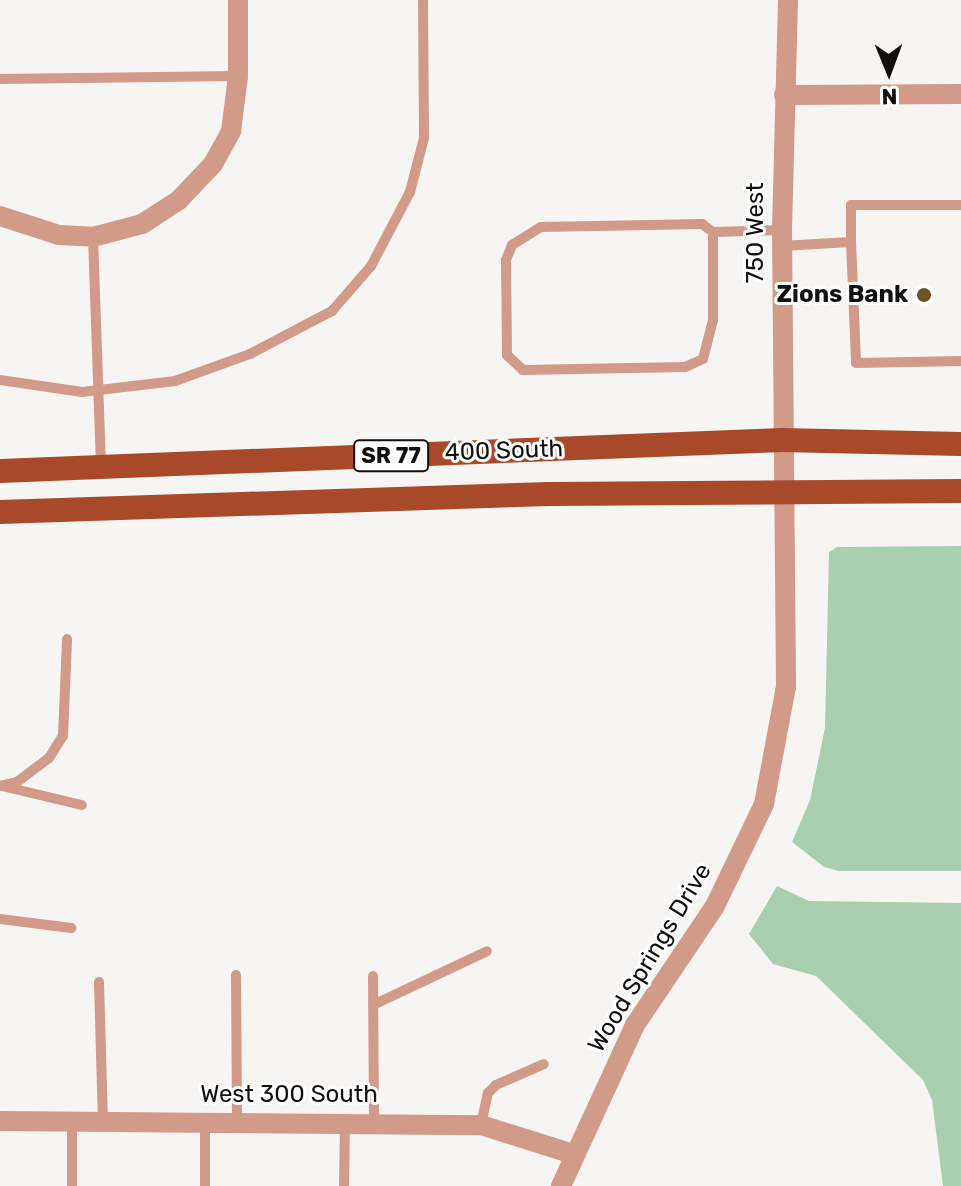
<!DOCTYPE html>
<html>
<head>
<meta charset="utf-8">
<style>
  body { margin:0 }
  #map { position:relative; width:961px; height:1186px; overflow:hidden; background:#f7f5f3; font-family:Rubik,sans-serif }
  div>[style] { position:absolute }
  .green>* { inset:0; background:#a9d0ae }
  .lane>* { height:10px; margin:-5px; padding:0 5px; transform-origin:5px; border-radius:5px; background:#d19a89 }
  .street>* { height:20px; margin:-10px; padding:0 10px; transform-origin:10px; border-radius:10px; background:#d19a89 }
  .primary>* { height:24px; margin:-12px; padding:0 12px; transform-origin:12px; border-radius:12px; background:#a84929 }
  .dots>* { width:22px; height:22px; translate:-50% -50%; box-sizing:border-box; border:4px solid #fff; border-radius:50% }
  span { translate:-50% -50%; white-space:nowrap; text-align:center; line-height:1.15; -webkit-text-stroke:6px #fff; paint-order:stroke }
  .shield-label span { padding:2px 6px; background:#fff; border:2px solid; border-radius:6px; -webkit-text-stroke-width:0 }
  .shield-label { font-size:22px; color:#11100f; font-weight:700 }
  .street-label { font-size:24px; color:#11100f }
  .poi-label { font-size:24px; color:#11100f; font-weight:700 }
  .right { translate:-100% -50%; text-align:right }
  .north { position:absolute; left:849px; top:32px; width:80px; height:80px; -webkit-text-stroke:6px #fff; paint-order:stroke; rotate:179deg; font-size:22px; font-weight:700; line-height:32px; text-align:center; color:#11100f }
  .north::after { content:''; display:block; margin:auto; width:28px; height:36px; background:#11100f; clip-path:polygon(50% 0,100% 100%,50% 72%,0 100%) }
</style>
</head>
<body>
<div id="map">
  <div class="green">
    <i style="clip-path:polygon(961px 546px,961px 871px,839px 871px,824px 867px,792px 842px,810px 800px,825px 728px,829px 552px,837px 547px)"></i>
    <i style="clip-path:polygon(777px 886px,809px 901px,961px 903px,961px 1186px,943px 1186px,932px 1100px,923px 1080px,816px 976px,773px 964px,749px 934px)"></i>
  </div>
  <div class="lane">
    <i style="left:0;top:79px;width:238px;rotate:-0.7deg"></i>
    <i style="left:713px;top:232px;width:88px;rotate:90deg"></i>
    <i style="left:713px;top:320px;width:40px;rotate:104.4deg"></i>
    <i style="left:703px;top:359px;width:20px;rotate:156deg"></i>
    <i style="left:685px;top:367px;width:162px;rotate:178.9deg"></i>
    <i style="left:523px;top:370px;width:22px;rotate:-137deg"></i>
    <i style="left:507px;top:355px;width:95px;rotate:-90.6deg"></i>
    <i style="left:506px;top:260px;width:16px;rotate:-68deg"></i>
    <i style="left:512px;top:245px;width:34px;rotate:-32deg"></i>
    <i style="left:541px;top:227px;width:161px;rotate:-1.1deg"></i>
    <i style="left:702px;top:224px;width:14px;rotate:36deg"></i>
    <i style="left:713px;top:232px;width:69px;rotate:-1.7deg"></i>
    <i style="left:93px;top:237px;width:230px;rotate:88deg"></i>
    <i style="left:851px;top:242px;width:37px;rotate:-90deg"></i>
    <i style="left:851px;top:205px;width:110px"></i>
    <i style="left:781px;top:246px;width:70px;rotate:-3.3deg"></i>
    <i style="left:851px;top:242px;width:121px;rotate:87.6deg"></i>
    <i style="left:856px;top:363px;width:105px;rotate:-1.1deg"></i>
    <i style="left:0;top:380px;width:83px;rotate:8.3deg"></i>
    <i style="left:82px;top:392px;width:94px;rotate:-6.7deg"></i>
    <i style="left:175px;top:381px;width:80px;rotate:-19.8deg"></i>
    <i style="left:250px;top:354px;width:93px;rotate:-27.7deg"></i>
    <i style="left:332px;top:311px;width:60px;rotate:-49.1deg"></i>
    <i style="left:371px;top:266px;width:84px;rotate:-62.2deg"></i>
    <i style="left:410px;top:192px;width:56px;rotate:-75.5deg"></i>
    <i style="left:424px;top:138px;width:138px;rotate:-90.4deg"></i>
    <i style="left:0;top:786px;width:17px;rotate:-13deg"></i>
    <i style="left:17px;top:782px;width:40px;rotate:-37deg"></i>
    <i style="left:49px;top:758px;width:26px;rotate:-58deg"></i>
    <i style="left:63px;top:736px;width:97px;rotate:-87.6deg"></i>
    <i style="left:2px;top:786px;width:82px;rotate:13.4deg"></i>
    <i style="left:0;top:919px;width:72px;rotate:7.2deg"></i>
    <i style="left:236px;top:975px;width:146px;rotate:89.6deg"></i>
    <i style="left:373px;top:976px;width:144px;rotate:89.6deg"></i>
    <i style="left:99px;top:982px;width:139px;rotate:88.4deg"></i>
    <i style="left:373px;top:1005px;width:126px;rotate:-25.3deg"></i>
    <i style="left:481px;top:1125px;width:33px;rotate:-78deg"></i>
    <i style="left:488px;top:1093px;width:11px;rotate:-45deg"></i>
    <i style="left:496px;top:1085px;width:52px;rotate:-23.6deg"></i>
    <i style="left:72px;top:1186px;width:65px;rotate:-90deg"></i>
    <i style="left:205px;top:1186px;width:65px;rotate:-90deg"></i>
    <i style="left:344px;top:1186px;width:64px;rotate:-89.1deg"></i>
  </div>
  <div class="street">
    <i style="left:784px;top:95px;width:177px;rotate:-0.3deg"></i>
    <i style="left:0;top:216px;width:62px;rotate:17.9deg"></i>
    <i style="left:59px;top:235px;width:34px;rotate:3deg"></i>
    <i style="left:93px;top:237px;width:51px;rotate:-14.9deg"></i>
    <i style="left:142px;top:224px;width:44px;rotate:-33deg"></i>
    <i style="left:179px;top:200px;width:50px;rotate:-46.6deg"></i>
    <i style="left:213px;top:164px;width:38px;rotate:-61deg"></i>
    <i style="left:231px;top:131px;width:55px;rotate:-82.7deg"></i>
    <i style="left:238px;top:76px;width:76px;rotate:-90deg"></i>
    <i style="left:0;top:1121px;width:481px;rotate:0.5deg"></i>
    <i style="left:481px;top:1125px;width:96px;rotate:17.5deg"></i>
    <i style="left:561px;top:1186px;width:177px;rotate:-65.3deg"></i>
    <i style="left:635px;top:1025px;width:143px;rotate:-56.1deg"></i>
    <i style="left:715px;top:906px;width:113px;rotate:-64.3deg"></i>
    <i style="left:764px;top:804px;width:120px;rotate:-79.4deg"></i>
    <i style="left:786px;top:686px;width:456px;rotate:-90.5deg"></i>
    <i style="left:782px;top:230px;width:230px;rotate:-88.5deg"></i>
  </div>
  <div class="primary">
    <i style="left:0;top:471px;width:783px;rotate:-2.27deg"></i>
    <i style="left:782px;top:440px;width:179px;rotate:1.3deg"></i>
    <i style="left:0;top:512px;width:549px;rotate:-1.88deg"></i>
    <i style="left:549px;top:494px;width:412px;rotate:-0.4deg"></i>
  </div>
  <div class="dots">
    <i style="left:924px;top:295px;background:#6c5324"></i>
  </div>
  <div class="shield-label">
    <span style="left:391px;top:456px">SR 77</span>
  </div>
  <div class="street-label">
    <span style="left:756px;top:233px;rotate:-90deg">750 West</span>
    <span style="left:504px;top:451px;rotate:-2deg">400 South</span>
    <span style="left:650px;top:958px;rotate:-59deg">Wood Springs Drive</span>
    <span style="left:289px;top:1095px">West 300 South</span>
  </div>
  <div class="poi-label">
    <span class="right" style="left:908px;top:295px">Zions Bank</span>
  </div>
  <div class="north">N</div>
</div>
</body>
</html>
